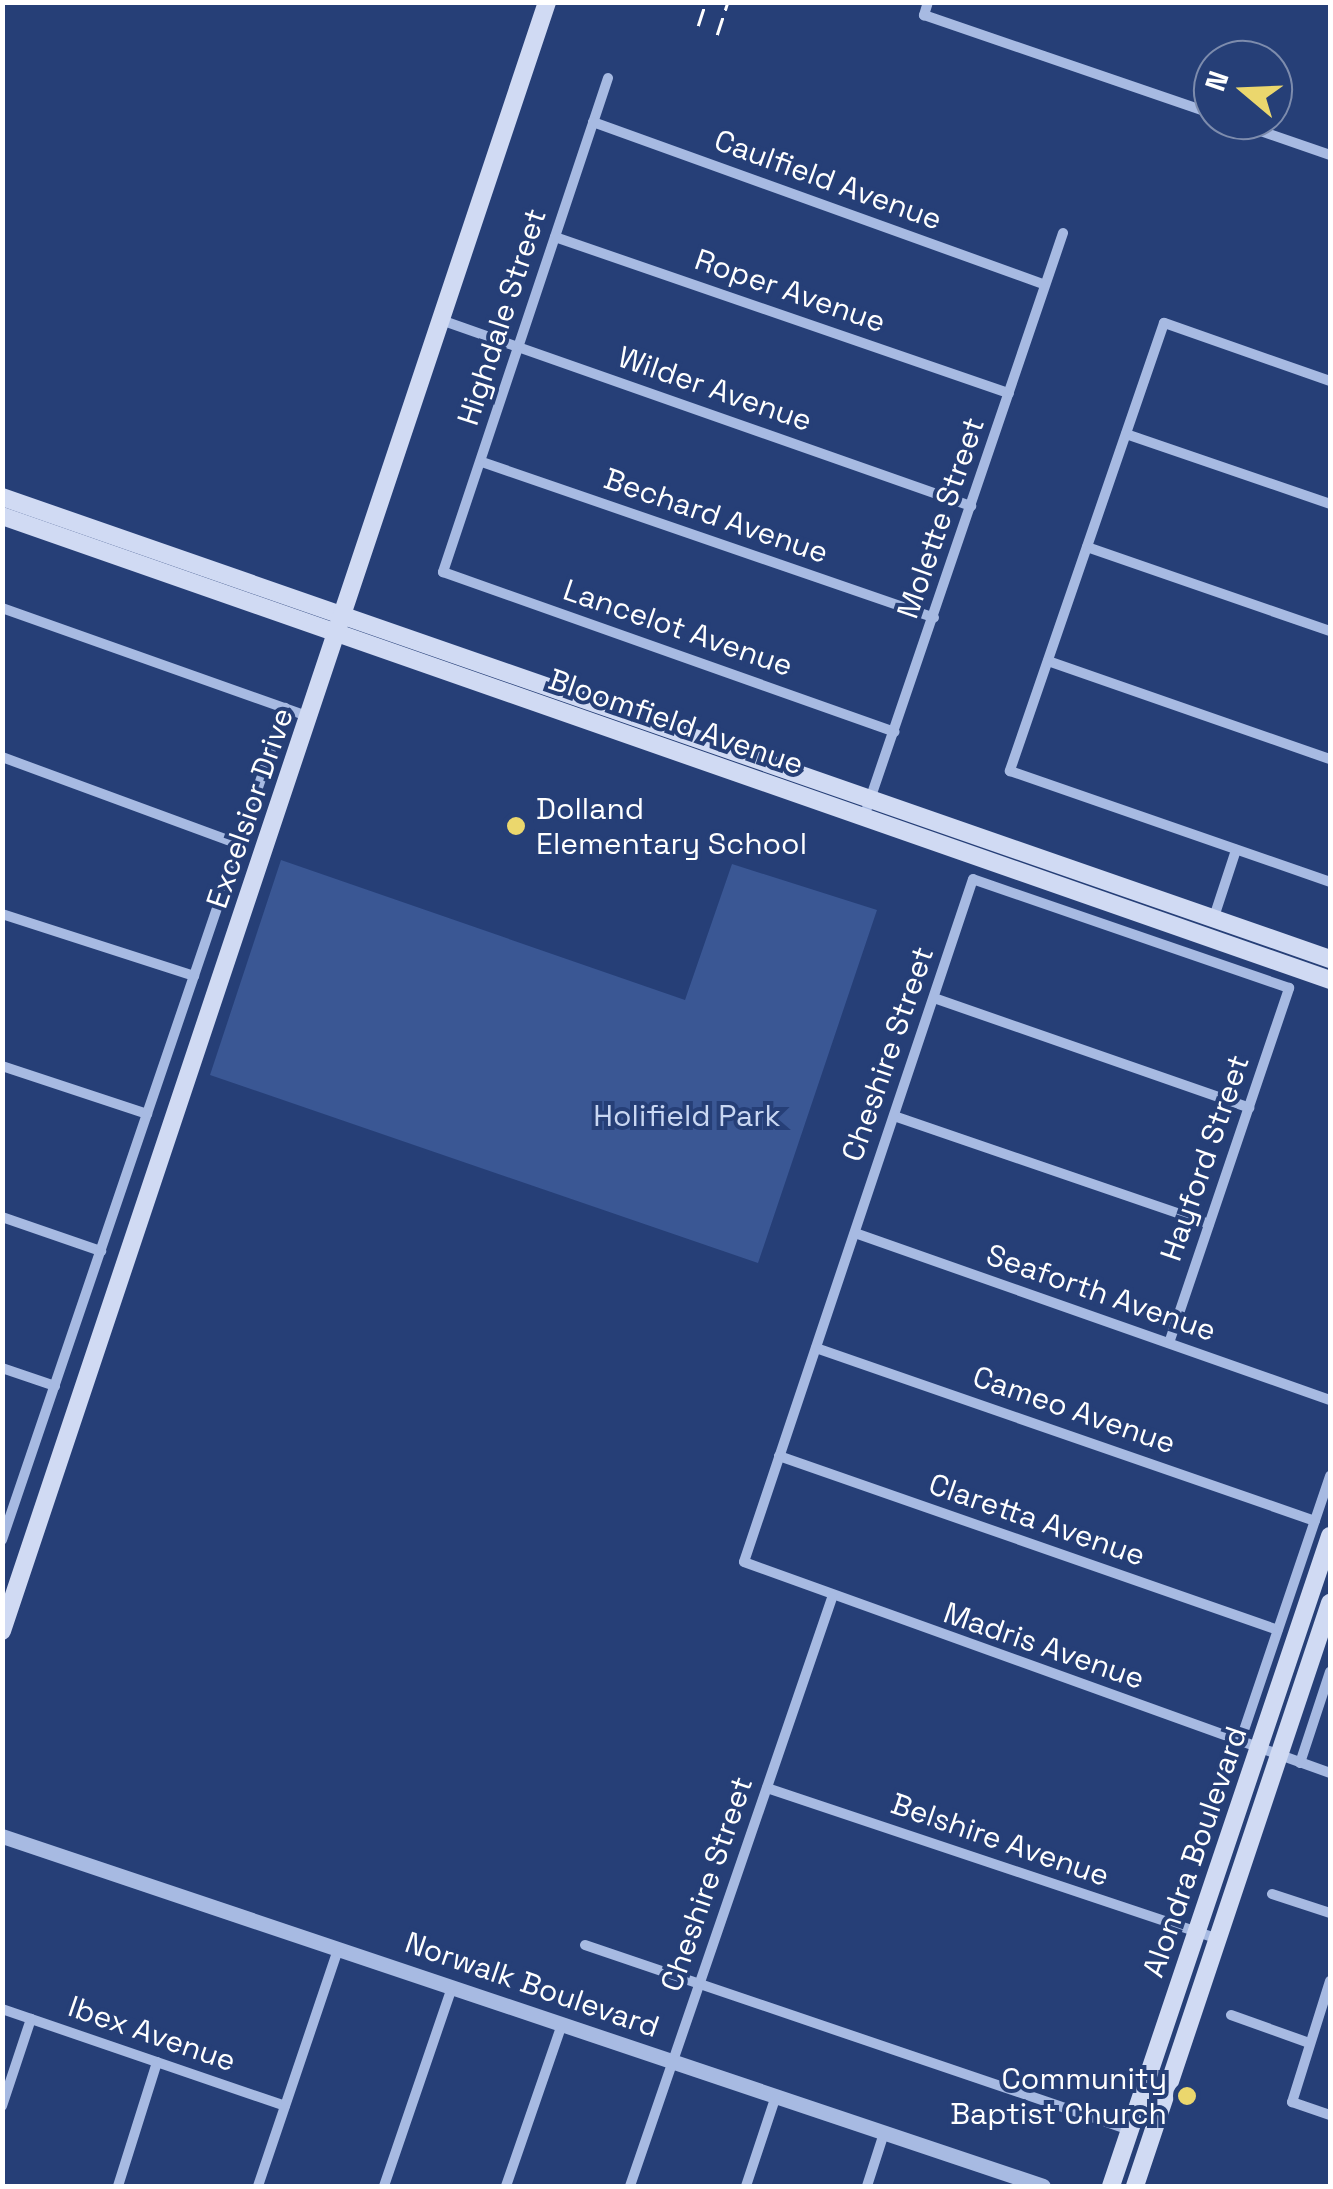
<!DOCTYPE html>
<html>
<head>
<meta charset="utf-8">
<style>
  body { margin:0 }
  #map { position:relative; width:1333px; height:2189px; overflow:hidden; background:#263f77; font-family:"Space Grotesk",sans-serif }
  div>[style] { position:absolute }
  .green>* { inset:0; background:#3a5794 }
  .minor>* { height:10px; margin:-5px; padding:0 5px; transform-origin:5px; border-radius:5px; background:#a7bae2 }
  .tertiary>* { height:15px; margin:-7.5px; padding:0 7.5px; transform-origin:7.5px; border-radius:7.5px; background:#a7bae2 }
  .secondary>* { height:18px; margin:-9px; padding:0 9px; transform-origin:9px; border-radius:9px; background:#d0daf3 }
  .rail>* { height:2.5px; margin-top:-1.25px; transform-origin:0; background:repeating-linear-gradient(90deg,#fff 0 18px,transparent 0 26px) }
  .dots>* { width:28px; height:28px; translate:-50% -50%; box-sizing:border-box; border:5px solid #263f77; border-radius:50% }
  span { translate:-50% -50%; white-space:nowrap; text-align:center; line-height:1.15; -webkit-text-stroke:8px #263f77; paint-order:stroke }
  .street-label { font-size:30px; color:#fff }
  .poi-label { font-size:30px; color:#fff }
  .left { translate:0 -50%; text-align:left }
  .right { translate:-100% -50%; text-align:right }
  .park-label { font-size:30px; color:#c9d7f2 }
  .frame { position:absolute; inset:0; border:5px solid #fff; pointer-events:none }
  .north { position:absolute; left:1193px; top:40px; width:100px; height:100px; box-sizing:border-box; background:#263f77; border:2px solid #7d8cad; border-radius:50%; rotate:289deg; font-size:28px; font-weight:700; line-height:40px; text-align:center; color:#fff }
  .north::after { content:''; display:block; margin:auto; width:35px; height:45px; background:#ebd76d; clip-path:polygon(50% 0,100% 100%,50% 72%,0 100%) }
</style>
</head>
<body>
<div id="map">
  <div class="green">
    <i style="clip-path:polygon(281px 860px,685px 1000px,732px 864px,877px 910px,758px 1263px,210px 1075px)"></i>
  </div>
  <div class="minor">
    <i style="left:928px;top:2px;width:14px;rotate:107deg"></i>
    <i style="left:924px;top:15px;width:305px;rotate:18.9deg"></i>
    <i style="left:608px;top:78px;width:521px;rotate:108.47deg"></i>
    <i style="left:443px;top:572px;width:479px;rotate:19.5deg"></i>
    <i style="left:1229px;top:120px;width:107px;rotate:19.1deg"></i>
    <i style="left:593px;top:122px;width:480px;rotate:19.8deg"></i>
    <i style="left:555px;top:237px;width:480px;rotate:19deg"></i>
    <i style="left:441px;top:320px;width:562px;rotate:19.34deg"></i>
    <i style="left:1330px;top:381px;width:176px;rotate:-160.7deg"></i>
    <i style="left:1164px;top:323px;width:474px;rotate:109deg"></i>
    <i style="left:1010px;top:771px;width:339px;rotate:19.1deg"></i>
    <i style="left:1126px;top:434px;width:216px;rotate:18.9deg"></i>
    <i style="left:482px;top:462px;width:478px;rotate:19deg"></i>
    <i style="left:1087px;top:547px;width:257px;rotate:19.1deg"></i>
    <i style="left:2px;top:608px;width:327px;rotate:19.5deg"></i>
    <i style="left:1048px;top:661px;width:299px;rotate:19.2deg"></i>
    <i style="left:2px;top:757px;width:252px;rotate:20.2deg"></i>
    <i style="left:864px;top:817px;width:617px;rotate:-71.18deg"></i>
    <i style="left:2px;top:914px;width:202px;rotate:17.9deg"></i>
    <i style="left:1213px;top:920px;width:74px;rotate:-71.8deg"></i>
    <i style="left:934px;top:998px;width:334px;rotate:19.2deg"></i>
    <i style="left:2px;top:1066px;width:153px;rotate:18.3deg"></i>
    <i style="left:894px;top:1116px;width:333px;rotate:18.9deg"></i>
    <i style="left:2px;top:1217px;width:105px;rotate:19deg"></i>
    <i style="left:855px;top:1233px;width:504px;rotate:19.37deg"></i>
    <i style="left:1169px;top:1343px;width:375px;rotate:-71.3deg"></i>
    <i style="left:1289px;top:988px;width:334px;rotate:-161deg"></i>
    <i style="left:973px;top:879px;width:720px;rotate:108.54deg"></i>
    <i style="left:744px;top:1562px;width:623px;rotate:19.8deg"></i>
    <i style="left:816px;top:1348px;width:528px;rotate:19.12deg"></i>
    <i style="left:2px;top:1368px;width:56px;rotate:18.8deg"></i>
    <i style="left:779px;top:1456px;width:528px;rotate:19.22deg"></i>
    <i style="left:2px;top:1540px;width:879px;rotate:-71.21deg"></i>
    <i style="left:1240px;top:1742px;width:281px;rotate:-71.3deg"></i>
    <i style="left:1300px;top:1763px;width:96px;rotate:-71.8deg"></i>
    <i style="left:767px;top:1788px;width:476px;rotate:18.5deg"></i>
    <i style="left:1272px;top:1894px;width:61px;rotate:18.1deg"></i>
    <i style="left:585px;top:1945px;width:576px;rotate:18.75deg"></i>
    <i style="left:1330px;top:1981px;width:127px;rotate:107.4deg"></i>
    <i style="left:1292px;top:2102px;width:40px;rotate:18.9deg"></i>
    <i style="left:2px;top:2009px;width:299px;rotate:18.9deg"></i>
    <i style="left:1231px;top:2015px;width:83px;rotate:19.7deg"></i>
    <i style="left:2px;top:2106px;width:92px;rotate:-71.6deg"></i>
    <i style="left:118px;top:2186px;width:130px;rotate:-72.5deg"></i>
    <i style="left:258px;top:2186px;width:250px;rotate:-71.3deg"></i>
    <i style="left:384px;top:2186px;width:210px;rotate:-71.1deg"></i>
    <i style="left:506px;top:2186px;width:171px;rotate:-70.9deg"></i>
    <i style="left:630px;top:2186px;width:622px;rotate:-71.04deg"></i>
    <i style="left:746px;top:2186px;width:95px;rotate:-71.6deg"></i>
    <i style="left:867px;top:2186px;width:56px;rotate:-72.2deg"></i>
  </div>
  <div class="tertiary">
    <i style="left:2px;top:1836px;width:1098px;rotate:18.58deg"></i>
  </div>
  <div class="secondary">
    <i style="left:2px;top:497px;width:1406px;rotate:19.18deg"></i>
    <i style="left:2px;top:516px;width:1407px;rotate:19.26deg"></i>
    <i style="left:2px;top:1631px;width:1718px;rotate:-71.5deg"></i>
    <i style="left:1111px;top:2186px;width:686px;rotate:-71.38deg"></i>
    <i style="left:1135px;top:2186px;width:615px;rotate:-71.51deg"></i>
  </div>
  <div class="rail">
    <i style="left:698px;top:26px;width:25px;rotate:-72deg"></i>
    <i style="left:717px;top:35px;width:35px;rotate:-72deg"></i>
  </div>
  <div class="dots">
    <i style="left:516px;top:826px;background:#ebd76d"></i>
    <i style="left:1187px;top:2096px;background:#ebd76d"></i>
  </div>
  <div class="street-label">
    <span style="left:828px;top:180px;rotate:20deg">Caulfield Avenue</span>
    <span style="left:790px;top:291px;rotate:19deg">Roper Avenue</span>
    <span style="left:502px;top:317px;rotate:-72deg">Highdale Street</span>
    <span style="left:715px;top:389px;rotate:19deg">Wilder Avenue</span>
    <span style="left:716px;top:516px;rotate:19deg">Bechard Avenue</span>
    <span style="left:941px;top:518px;rotate:-71deg">Molette Street</span>
    <span style="left:678px;top:628px;rotate:19deg">Lancelot Avenue</span>
    <span style="left:676px;top:722px;rotate:19deg">Bloomfield Avenue</span>
    <span style="left:250px;top:808px;rotate:-71deg">Excelsior Drive</span>
    <span style="left:888px;top:1054px;rotate:-71deg">Cheshire Street</span>
    <span style="left:1205px;top:1158px;rotate:-71deg">Hayford Street</span>
    <span style="left:1101px;top:1293px;rotate:19deg">Seaforth Avenue</span>
    <span style="left:1074px;top:1410px;rotate:19deg">Cameo Avenue</span>
    <span style="left:1037px;top:1520px;rotate:19deg">Claretta Avenue</span>
    <span style="left:1044px;top:1646px;rotate:19deg">Madris Avenue</span>
    <span style="left:1000px;top:1840px;rotate:19deg">Belshire Avenue</span>
    <span style="left:1195px;top:1852px;rotate:-71deg">Alondra Boulevard</span>
    <span style="left:707px;top:1884px;rotate:-71deg">Cheshire Street</span>
    <span style="left:532px;top:1985px;rotate:19deg">Norwalk Boulevard</span>
    <span style="left:152px;top:2034px;rotate:19deg">Ibex Avenue</span>
  </div>
  <div class="poi-label">
    <span class="left" style="left:536px;top:826px">Dolland<br>Elementary School</span>
    <span class="right" style="left:1167px;top:2096px">Community<br>Baptist Church</span>
  </div>
  <div class="park-label">
    <span style="left:687px;top:1116px">Holifield Park</span>
  </div>
  <div class="frame"></div>
  <div class="north">N</div>
</div>
</body>
</html>
